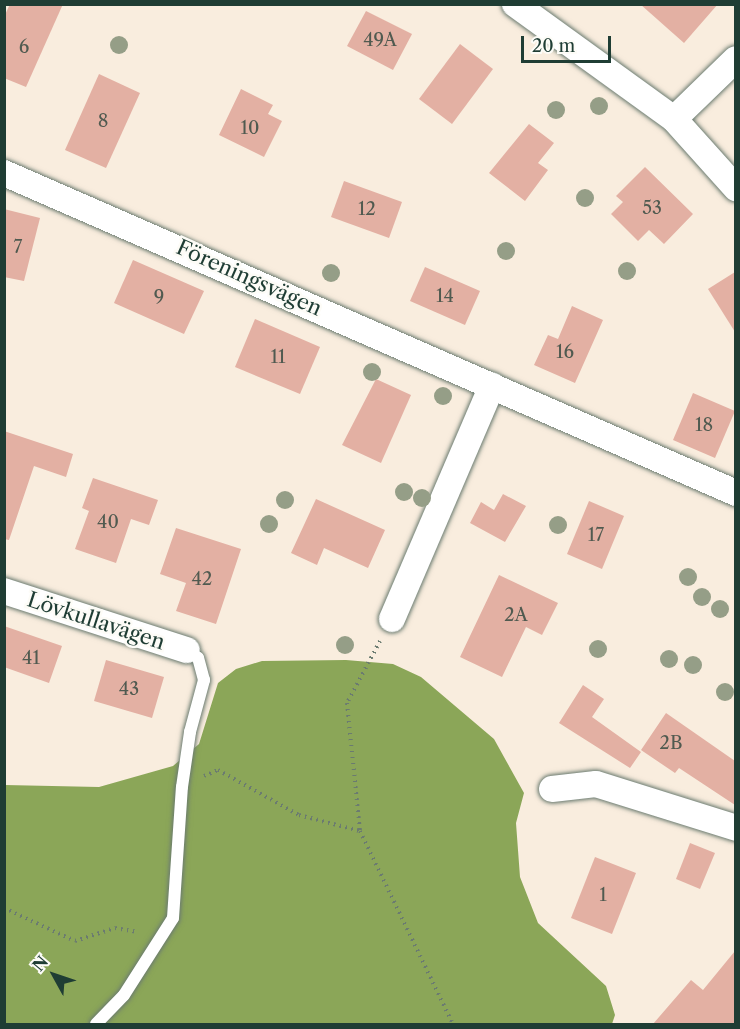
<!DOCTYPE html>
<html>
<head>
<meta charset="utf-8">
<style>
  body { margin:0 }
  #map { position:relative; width:740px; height:1029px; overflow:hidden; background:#f9edde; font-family:"Libre Caslon Text",serif }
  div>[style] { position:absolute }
  .forest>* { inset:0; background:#8ba658 }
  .building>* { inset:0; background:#e3b0a3 }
  .path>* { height:4px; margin-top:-2px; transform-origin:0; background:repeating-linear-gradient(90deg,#6b7b70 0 1.5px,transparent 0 6px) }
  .roads { filter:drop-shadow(0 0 2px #6b7b70) drop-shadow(0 0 2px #6b7b70) }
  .service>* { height:12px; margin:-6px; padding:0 6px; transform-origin:6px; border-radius:6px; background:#fff }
  .minor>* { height:26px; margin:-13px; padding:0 13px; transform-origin:13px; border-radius:13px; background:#fff }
  .trees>* { width:18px; height:18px; margin:-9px; border-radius:50%; background:#959e87 }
  span { translate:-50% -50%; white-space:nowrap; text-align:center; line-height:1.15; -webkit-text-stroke:5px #fdfcf7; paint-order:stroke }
  .number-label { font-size:18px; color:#505a50 }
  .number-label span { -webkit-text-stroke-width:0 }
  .street-label { font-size:21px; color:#1f3d34 }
  .frame { position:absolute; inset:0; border:6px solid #1f3d34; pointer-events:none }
  .north { position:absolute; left:24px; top:945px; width:60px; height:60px; -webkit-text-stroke:4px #fdfcf7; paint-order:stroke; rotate:310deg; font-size:16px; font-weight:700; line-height:24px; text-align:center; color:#1f3d34 }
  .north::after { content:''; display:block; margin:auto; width:21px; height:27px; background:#1f3d34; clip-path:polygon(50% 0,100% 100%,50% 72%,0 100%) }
  .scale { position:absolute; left:521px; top:36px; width:90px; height:27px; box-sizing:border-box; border:3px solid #1f3d34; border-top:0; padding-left:8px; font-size:18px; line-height:21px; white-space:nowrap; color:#1f3d34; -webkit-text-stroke:4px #fdfcf7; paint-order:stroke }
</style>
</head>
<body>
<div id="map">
  <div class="forest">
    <i style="clip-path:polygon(346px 660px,393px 664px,421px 677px,494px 739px,524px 793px,516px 823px,520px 877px,538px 923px,606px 986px,615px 1015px,612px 1024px,5px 1024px,5px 785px,99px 787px,173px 766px,199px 744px,218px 683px,236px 669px,262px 661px)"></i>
  </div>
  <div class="building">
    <i style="clip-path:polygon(10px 4px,63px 4px,26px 87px,4px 78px,4px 17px)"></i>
    <i style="clip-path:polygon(640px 4px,718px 4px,684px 43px)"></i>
    <i style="clip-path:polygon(366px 11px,412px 34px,393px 70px,347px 46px)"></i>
    <i style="clip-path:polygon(460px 44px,493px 69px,452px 124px,419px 99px)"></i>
    <i style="clip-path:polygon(99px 74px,140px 93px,106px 168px,65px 150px)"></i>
    <i style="clip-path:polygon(241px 89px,273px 105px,268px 114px,282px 121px,264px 157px,219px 135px)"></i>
    <i style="clip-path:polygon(529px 124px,554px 143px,538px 163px,548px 170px,525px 201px,489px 173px)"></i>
    <i style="clip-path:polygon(645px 167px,693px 214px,664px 244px,649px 230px,638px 241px,611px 214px,623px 202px,616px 196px)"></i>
    <i style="clip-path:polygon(344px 181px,402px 202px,389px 238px,331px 217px)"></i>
    <i style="clip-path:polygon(4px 209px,40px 218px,24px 281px,4px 277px)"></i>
    <i style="clip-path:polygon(133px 260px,204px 291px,184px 334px,114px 303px)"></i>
    <i style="clip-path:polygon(425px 267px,480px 291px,465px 325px,410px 301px)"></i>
    <i style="clip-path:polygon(735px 272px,735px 332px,708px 289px)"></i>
    <i style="clip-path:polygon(572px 306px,603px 320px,575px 383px,534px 365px,548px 335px,558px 339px)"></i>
    <i style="clip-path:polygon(255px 319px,320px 347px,300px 394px,235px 367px)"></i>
    <i style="clip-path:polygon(376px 379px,411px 395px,381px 463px,342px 445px)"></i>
    <i style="clip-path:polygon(693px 393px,735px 411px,715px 458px,673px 440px)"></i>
    <i style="clip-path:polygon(4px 431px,73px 454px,66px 477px,34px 466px,9px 540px,4px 539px)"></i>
    <i style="clip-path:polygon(93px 478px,158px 500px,149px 525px,131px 519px,116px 563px,75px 549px,89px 511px,82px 508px)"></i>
    <i style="clip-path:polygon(503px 494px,526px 506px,505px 542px,470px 523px,481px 502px,494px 510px)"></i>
    <i style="clip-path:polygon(316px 499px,385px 530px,368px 568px,324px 548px,317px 565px,291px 553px)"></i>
    <i style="clip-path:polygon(589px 501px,624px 516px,602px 569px,567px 554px)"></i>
    <i style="clip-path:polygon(176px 528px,241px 549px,216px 624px,176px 611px,186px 583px,160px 574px)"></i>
    <i style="clip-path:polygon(499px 575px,558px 603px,542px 635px,526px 627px,502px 677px,460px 657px)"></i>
    <i style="clip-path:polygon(4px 626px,62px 646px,49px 683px,4px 667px)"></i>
    <i style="clip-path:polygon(106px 660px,164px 677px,152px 718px,94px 701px)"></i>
    <i style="clip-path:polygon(583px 685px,604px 699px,592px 717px,641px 752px,630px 768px,559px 723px)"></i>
    <i style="clip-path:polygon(666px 713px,735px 761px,735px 805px,679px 768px,675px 773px,641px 750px)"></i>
    <i style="clip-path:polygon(690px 843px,715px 853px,700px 889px,676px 879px)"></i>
    <i style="clip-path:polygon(595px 857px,636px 873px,612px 934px,571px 918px)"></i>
    <i style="clip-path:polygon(735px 951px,735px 1024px,653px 1024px,691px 980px,703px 990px)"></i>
  </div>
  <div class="path">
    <i style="left:380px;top:641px;width:70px;rotate:118deg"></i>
    <i style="left:347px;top:703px;width:129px;rotate:84.2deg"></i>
    <i style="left:360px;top:831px;width:214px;rotate:64.3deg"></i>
    <i style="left:204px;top:776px;width:15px;rotate:-23deg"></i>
    <i style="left:218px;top:770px;width:93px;rotate:29.1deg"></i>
    <i style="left:299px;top:815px;width:63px;rotate:14.7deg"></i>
    <i style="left:4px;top:908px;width:78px;rotate:24.9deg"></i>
    <i style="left:75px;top:941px;width:42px;rotate:-18deg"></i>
    <i style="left:115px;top:928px;width:23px;rotate:10deg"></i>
  </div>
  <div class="roads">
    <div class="service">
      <i style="left:96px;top:1024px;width:40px;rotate:-46deg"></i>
      <i style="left:124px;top:995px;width:91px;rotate:-57.5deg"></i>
      <i style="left:173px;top:918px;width:131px;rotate:-86.1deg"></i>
      <i style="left:182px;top:787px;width:56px;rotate:-81.7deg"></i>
      <i style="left:190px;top:732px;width:54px;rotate:-74.9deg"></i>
      <i style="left:204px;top:680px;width:23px;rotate:-105deg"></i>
      <i style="left:198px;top:658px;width:14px;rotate:-144deg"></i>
    </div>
    <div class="minor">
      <i style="left:515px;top:4px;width:196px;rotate:35.9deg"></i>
      <i style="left:674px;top:119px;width:93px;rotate:48.1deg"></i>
      <i style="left:674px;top:119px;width:86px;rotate:-44.1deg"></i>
      <i style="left:4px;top:173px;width:799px;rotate:23.61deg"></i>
      <i style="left:4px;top:591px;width:192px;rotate:17.9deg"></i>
      <i style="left:392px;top:619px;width:254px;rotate:-66.8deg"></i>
      <i style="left:552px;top:789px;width:44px;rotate:-6.5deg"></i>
      <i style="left:596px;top:784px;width:147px;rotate:17.4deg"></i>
    </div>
  </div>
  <div class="trees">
    <i style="left:119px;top:45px"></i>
    <i style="left:599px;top:106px"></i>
    <i style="left:556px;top:110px"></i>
    <i style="left:585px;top:198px"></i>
    <i style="left:506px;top:251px"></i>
    <i style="left:627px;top:271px"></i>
    <i style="left:331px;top:273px"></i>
    <i style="left:372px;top:372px"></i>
    <i style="left:443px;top:396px"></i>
    <i style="left:404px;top:492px"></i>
    <i style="left:422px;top:498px"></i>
    <i style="left:285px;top:500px"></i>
    <i style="left:269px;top:524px"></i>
    <i style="left:558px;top:525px"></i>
    <i style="left:688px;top:577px"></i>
    <i style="left:702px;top:597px"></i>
    <i style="left:720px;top:609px"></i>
    <i style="left:345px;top:645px"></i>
    <i style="left:598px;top:649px"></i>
    <i style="left:669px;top:659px"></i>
    <i style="left:693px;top:665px"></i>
    <i style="left:725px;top:692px"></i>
  </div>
  <div class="number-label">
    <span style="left:380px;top:40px">49A</span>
    <span style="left:24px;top:47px">6</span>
    <span style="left:103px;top:121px">8</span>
    <span style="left:250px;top:128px">10</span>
    <span style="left:652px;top:208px">53</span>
    <span style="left:367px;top:209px">12</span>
    <span style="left:18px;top:247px">7</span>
    <span style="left:445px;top:296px">14</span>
    <span style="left:159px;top:297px">9</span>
    <span style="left:565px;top:352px">16</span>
    <span style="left:278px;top:357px">11</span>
    <span style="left:704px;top:425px">18</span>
    <span style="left:108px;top:522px">40</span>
    <span style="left:596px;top:535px">17</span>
    <span style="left:202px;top:579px">42</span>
    <span style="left:516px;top:615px">2A</span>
    <span style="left:31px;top:658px">41</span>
    <span style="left:129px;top:689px">43</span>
    <span style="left:671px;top:743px">2B</span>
    <span style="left:603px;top:895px">1</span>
  </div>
  <div class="street-label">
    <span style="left:249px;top:278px;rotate:24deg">Föreningsvägen</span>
    <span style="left:96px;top:621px;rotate:18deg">Lövkullavägen</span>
  </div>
  <div class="frame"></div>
  <div class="north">N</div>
  <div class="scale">20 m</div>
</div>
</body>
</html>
